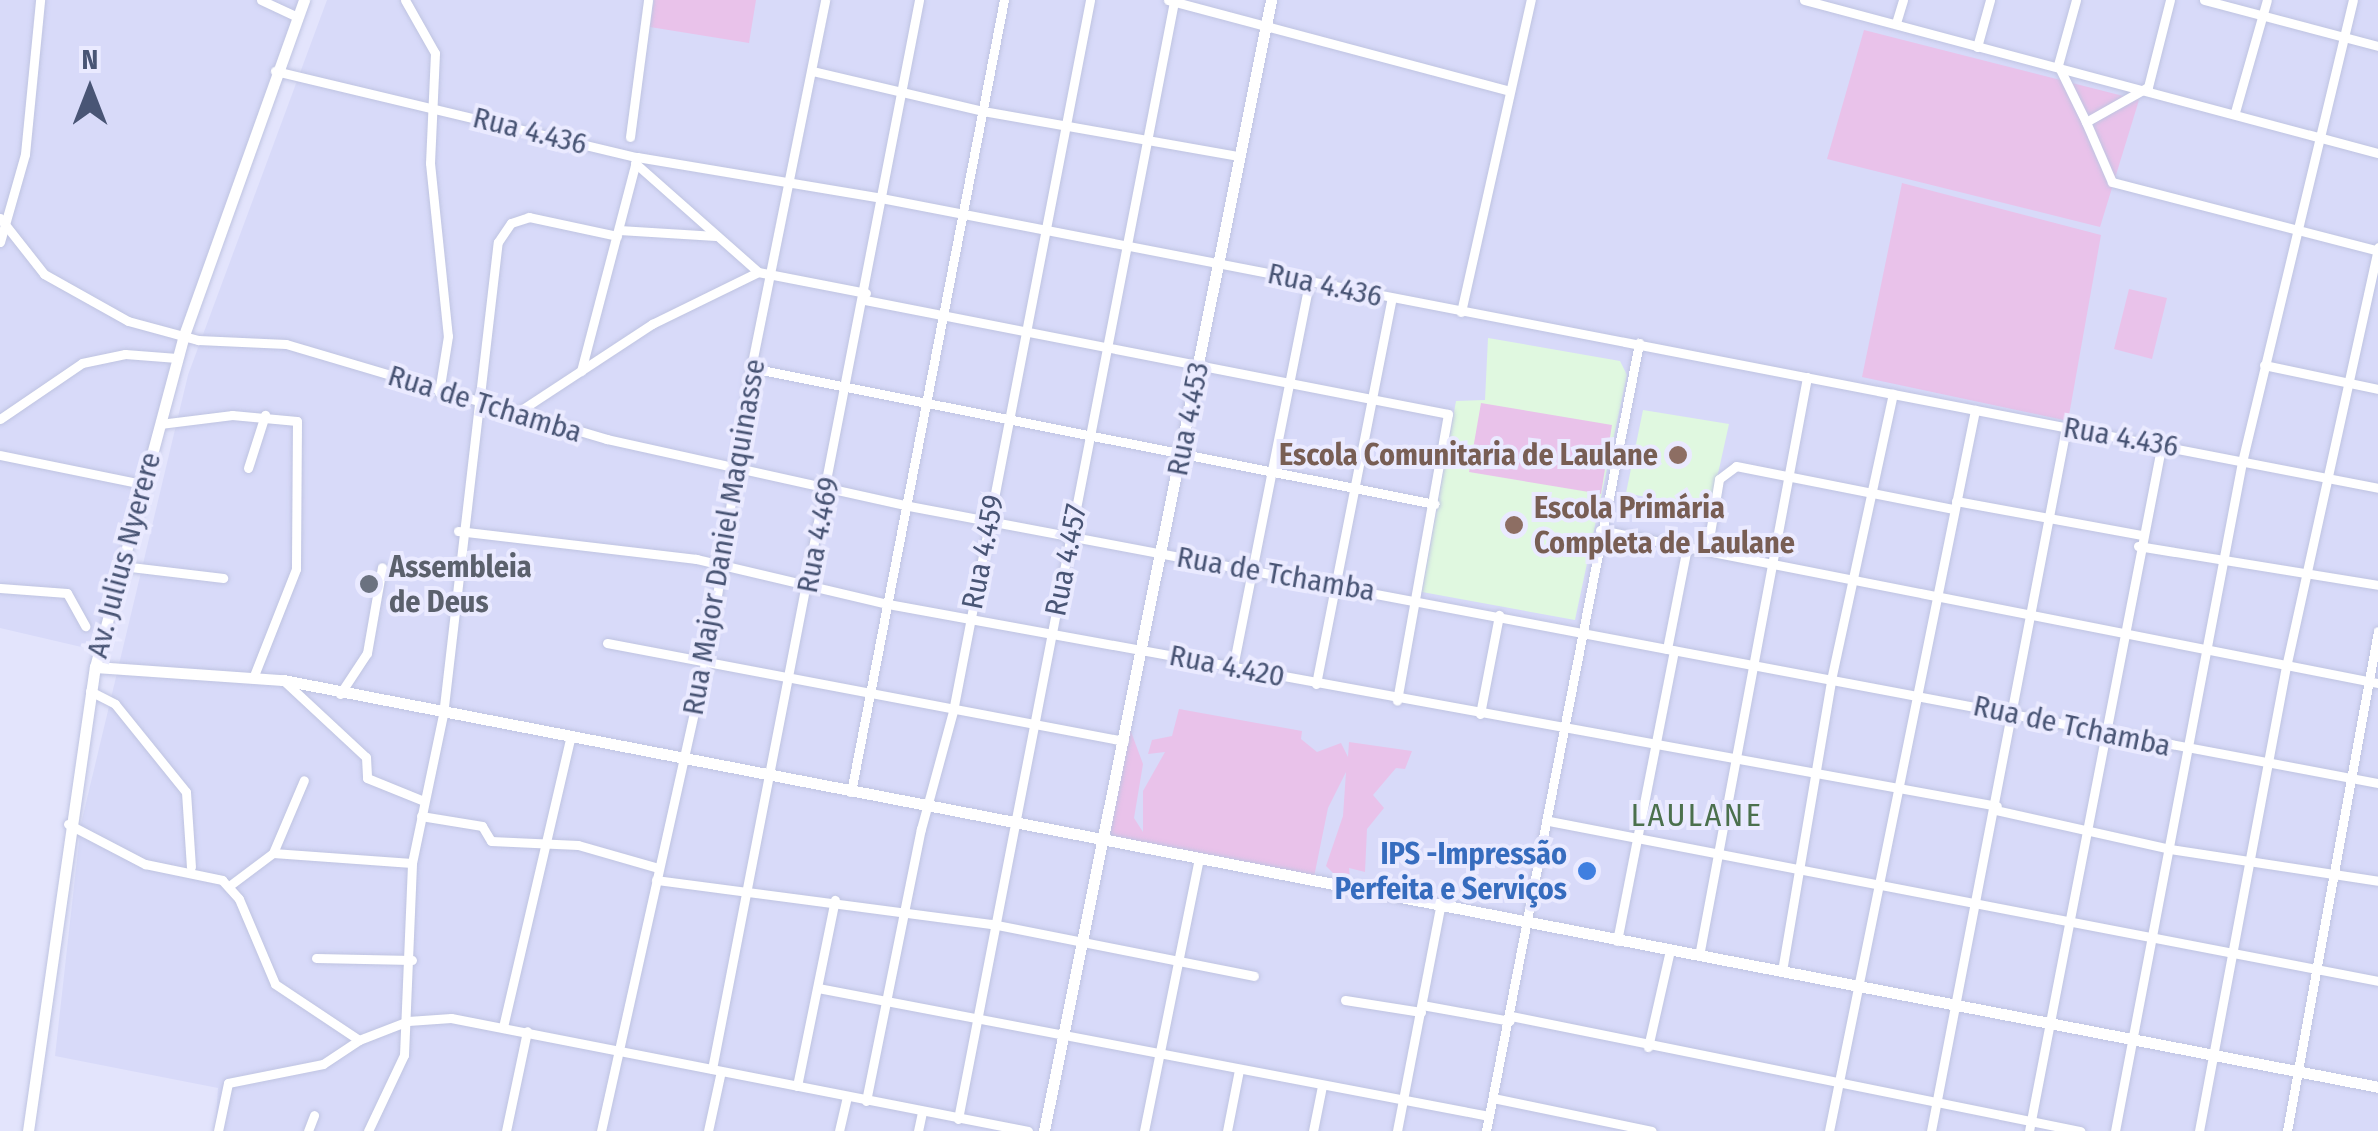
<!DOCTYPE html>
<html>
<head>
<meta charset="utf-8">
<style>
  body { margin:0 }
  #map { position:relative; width:2378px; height:1131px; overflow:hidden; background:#e3e4fc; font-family:"Fira Sans Condensed",sans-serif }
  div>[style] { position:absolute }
  .residential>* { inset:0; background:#d8daf9 }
  .education>* { inset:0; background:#e0f8e0 }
  .green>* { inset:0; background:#e9c2ea }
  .roads { filter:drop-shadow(0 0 2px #bfc4e1) drop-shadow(0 0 2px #bfc4e1) }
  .street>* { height:9px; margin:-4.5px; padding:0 4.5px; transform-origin:4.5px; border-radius:4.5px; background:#fff }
  .secondary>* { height:11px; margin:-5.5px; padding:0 5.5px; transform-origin:5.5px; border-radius:5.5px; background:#fff }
  .dots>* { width:28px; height:28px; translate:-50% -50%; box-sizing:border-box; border:5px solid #eaeaff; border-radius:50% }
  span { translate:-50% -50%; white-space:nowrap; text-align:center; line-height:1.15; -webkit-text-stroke:8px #eaeaff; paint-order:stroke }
  .street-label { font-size:30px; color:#495575 }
  .education-label { font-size:30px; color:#785e54; font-weight:700 }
  .right { translate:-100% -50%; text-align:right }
  .left { translate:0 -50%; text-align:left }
  .worship-label { font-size:30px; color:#5b616d; font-weight:700 }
  .shop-label { font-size:30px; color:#366cbe; font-weight:700 }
  .neighbourhood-label { font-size:32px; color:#4b704d; letter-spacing:2.5px }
  .north { position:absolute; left:40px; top:40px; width:100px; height:100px; -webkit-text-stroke:8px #eaeaff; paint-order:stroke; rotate:0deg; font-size:28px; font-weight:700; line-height:40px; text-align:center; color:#495575 }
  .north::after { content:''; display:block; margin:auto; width:35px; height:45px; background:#495575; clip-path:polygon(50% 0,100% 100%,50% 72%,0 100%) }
</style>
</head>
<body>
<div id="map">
  <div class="residential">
    <i style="clip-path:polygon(0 0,302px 0,197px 286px,103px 634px,90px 649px,0 628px)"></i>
    <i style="clip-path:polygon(327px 0,2378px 0,2378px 1131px,215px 1131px,218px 1088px,55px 1056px,81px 824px,188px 375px)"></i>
  </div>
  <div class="education">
    <i style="clip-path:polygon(1488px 338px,1620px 361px,1627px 375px,1575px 620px,1422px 592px,1456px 401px,1485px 400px)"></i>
    <i style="clip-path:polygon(1643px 410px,1729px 424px,1710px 510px,1626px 493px)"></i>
  </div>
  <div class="green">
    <i style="clip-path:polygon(654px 0,756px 0,749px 43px,650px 27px)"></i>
    <i style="clip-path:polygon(1864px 30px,2139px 100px,2100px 227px,1827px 159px)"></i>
    <i style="clip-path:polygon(1902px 183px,2101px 235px,2068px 421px,1862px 377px)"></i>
    <i style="clip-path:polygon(2129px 289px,2167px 298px,2152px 359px,2114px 349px)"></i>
    <i style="clip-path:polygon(1481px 403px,1612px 425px,1601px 494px,1469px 472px)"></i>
    <i style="clip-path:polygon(1179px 709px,1302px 731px,1301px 739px,1317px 752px,1341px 743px,1348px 757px,1349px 742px,1412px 751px,1405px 769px,1396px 768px,1373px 795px,1384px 808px,1367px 829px,1365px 872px,1349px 868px,1350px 879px,1342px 882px,1326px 866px,1343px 816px,1346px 772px,1328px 808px,1314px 877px,1106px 836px,1130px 729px,1143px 764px,1134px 818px,1143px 832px,1143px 791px,1165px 752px,1148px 754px,1152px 740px,1172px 736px)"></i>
  </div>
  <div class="roads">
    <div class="street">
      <i style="left:261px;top:0;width:40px;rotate:25deg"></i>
      <i style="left:405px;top:0;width:61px;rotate:60.5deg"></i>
      <i style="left:435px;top:53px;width:110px;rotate:92.6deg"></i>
      <i style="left:430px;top:163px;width:174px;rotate:84.1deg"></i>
      <i style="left:448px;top:336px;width:57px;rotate:99.1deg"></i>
      <i style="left:1168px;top:0;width:351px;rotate:14.9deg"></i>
      <i style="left:1804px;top:0;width:594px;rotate:14.93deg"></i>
      <i style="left:2076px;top:0;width:67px;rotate:105.5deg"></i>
      <i style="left:2058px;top:65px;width:64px;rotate:63.8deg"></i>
      <i style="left:2170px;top:0;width:90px;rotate:104.2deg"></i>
      <i style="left:2148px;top:87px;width:71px;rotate:150.6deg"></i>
      <i style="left:2086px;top:122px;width:65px;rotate:66.6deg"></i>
      <i style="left:2112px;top:182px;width:275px;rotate:14.5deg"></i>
      <i style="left:2204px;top:0;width:180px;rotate:14.8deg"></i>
      <i style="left:1896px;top:23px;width:24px;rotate:-73deg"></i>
      <i style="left:1977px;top:47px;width:49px;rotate:-74.5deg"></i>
      <i style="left:275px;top:71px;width:372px;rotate:13.4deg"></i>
      <i style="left:637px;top:157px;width:247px;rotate:9.5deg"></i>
      <i style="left:881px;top:198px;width:1525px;rotate:10.96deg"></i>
      <i style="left:812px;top:71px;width:176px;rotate:13.2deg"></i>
      <i style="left:983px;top:111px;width:258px;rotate:10deg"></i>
      <i style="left:2235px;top:112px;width:116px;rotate:-74.1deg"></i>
      <i style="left:630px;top:137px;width:138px;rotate:-82.5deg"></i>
      <i style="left:635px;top:163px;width:164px;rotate:41.5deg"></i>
      <i style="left:0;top:218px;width:71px;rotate:51.8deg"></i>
      <i style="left:44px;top:274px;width:96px;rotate:29.2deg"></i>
      <i style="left:128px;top:321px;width:73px;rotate:15.2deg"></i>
      <i style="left:198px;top:340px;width:88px;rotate:2.6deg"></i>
      <i style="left:286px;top:344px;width:335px;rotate:16.5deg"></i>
      <i style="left:607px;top:439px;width:309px;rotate:12.5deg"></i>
      <i style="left:909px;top:506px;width:1495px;rotate:10.68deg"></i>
      <i style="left:619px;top:230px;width:97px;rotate:3.5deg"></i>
      <i style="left:0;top:242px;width:91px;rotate:-74.1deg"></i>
      <i style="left:25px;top:154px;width:155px;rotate:-84.4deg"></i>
      <i style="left:865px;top:300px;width:594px;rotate:11.06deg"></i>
      <i style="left:1448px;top:414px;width:291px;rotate:100.1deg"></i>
      <i style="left:1461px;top:312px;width:320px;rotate:-77.4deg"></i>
      <i style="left:2264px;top:365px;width:116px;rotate:11.9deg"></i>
      <i style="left:751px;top:368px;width:697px;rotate:11.25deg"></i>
      <i style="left:581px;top:371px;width:221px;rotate:-75.3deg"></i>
      <i style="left:512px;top:416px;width:168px;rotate:-33.3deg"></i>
      <i style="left:652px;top:324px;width:118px;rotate:-26.1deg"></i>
      <i style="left:758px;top:272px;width:110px;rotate:11deg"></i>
      <i style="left:0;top:419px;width:99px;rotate:-34.3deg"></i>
      <i style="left:82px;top:363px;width:44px;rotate:-11.8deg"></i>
      <i style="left:125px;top:354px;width:52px;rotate:4.4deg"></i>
      <i style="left:160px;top:424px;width:73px;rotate:-7.1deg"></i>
      <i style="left:232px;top:415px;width:65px;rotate:5.3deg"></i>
      <i style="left:297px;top:421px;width:148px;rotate:90.4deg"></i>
      <i style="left:296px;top:569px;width:117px;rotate:111.5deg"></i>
      <i style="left:0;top:455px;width:145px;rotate:11.5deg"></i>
      <i style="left:248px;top:468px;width:56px;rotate:-72.2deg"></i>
      <i style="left:1956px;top:501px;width:188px;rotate:10.4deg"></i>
      <i style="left:1600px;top:530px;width:793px;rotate:11.13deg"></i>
      <i style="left:458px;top:531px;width:240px;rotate:6.7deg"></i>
      <i style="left:696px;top:559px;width:197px;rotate:13.2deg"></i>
      <i style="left:888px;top:604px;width:1127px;rotate:10.32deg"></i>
      <i style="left:2138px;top:546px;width:243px;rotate:9.2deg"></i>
      <i style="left:1707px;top:551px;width:73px;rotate:-80.5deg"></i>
      <i style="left:1719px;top:479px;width:21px;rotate:-37deg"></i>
      <i style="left:1736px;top:466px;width:222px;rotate:11.2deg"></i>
      <i style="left:122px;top:566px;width:102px;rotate:6.8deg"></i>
      <i style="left:0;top:588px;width:67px;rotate:4.3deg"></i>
      <i style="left:67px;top:593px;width:38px;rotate:61deg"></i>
      <i style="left:607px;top:643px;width:526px;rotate:10.73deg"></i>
      <i style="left:1667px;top:649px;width:104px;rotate:-78.9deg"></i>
      <i style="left:1233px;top:667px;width:392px;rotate:-78.8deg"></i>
      <i style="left:283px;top:680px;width:113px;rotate:42.9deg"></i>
      <i style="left:366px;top:757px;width:21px;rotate:87deg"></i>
      <i style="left:367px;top:778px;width:61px;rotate:22deg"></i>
      <i style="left:1316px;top:684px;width:393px;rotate:-78.9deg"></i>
      <i style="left:90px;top:691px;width:28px;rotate:27deg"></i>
      <i style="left:115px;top:704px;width:113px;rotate:51.1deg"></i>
      <i style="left:186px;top:792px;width:75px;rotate:86.2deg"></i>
      <i style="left:340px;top:694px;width:49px;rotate:-56.6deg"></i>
      <i style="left:367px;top:653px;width:87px;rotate:-80.1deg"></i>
      <i style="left:1480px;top:714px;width:101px;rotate:-79.1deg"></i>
      <i style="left:851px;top:792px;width:807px;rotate:-79.07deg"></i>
      <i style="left:1996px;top:810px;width:178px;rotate:12.6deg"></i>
      <i style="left:2170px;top:849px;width:210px;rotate:8.7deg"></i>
      <i style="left:421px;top:816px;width:62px;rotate:9.3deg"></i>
      <i style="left:482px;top:826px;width:17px;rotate:59deg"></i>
      <i style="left:491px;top:841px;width:87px;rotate:2.6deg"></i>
      <i style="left:578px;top:845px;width:83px;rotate:16deg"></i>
      <i style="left:1549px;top:821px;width:844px;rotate:10.92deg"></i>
      <i style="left:68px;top:824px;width:87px;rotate:27.5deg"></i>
      <i style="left:145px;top:864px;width:79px;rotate:11.7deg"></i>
      <i style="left:222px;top:880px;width:25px;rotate:48deg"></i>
      <i style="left:239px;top:899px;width:92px;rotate:67deg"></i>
      <i style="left:275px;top:984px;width:101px;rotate:33.7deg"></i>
      <i style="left:359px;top:1040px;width:53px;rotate:-21.2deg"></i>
      <i style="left:408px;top:1021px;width:43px;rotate:-4deg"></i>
      <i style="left:451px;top:1018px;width:588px;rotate:11.08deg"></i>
      <i style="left:273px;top:853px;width:79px;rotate:-67deg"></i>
      <i style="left:656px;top:880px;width:339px;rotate:7.5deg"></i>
      <i style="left:992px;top:924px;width:267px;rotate:11.2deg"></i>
      <i style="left:229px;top:886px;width:55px;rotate:-36.9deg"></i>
      <i style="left:273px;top:853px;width:139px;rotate:4.1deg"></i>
      <i style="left:1617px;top:941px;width:296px;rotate:-78.9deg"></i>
      <i style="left:1699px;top:956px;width:589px;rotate:-79.43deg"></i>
      <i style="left:316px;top:958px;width:96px;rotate:1.2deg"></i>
      <i style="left:1782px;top:971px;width:295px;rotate:-80.4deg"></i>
      <i style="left:1831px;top:680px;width:293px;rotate:-77.8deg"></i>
      <i style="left:818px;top:988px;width:683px;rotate:10.8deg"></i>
      <i style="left:1345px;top:1000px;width:77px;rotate:9deg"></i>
      <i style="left:1422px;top:1005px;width:89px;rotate:10.3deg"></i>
      <i style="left:1511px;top:1016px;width:581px;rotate:11.43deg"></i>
      <i style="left:503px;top:1027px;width:296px;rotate:-76.9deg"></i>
      <i style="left:1648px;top:1047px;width:99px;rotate:-77.2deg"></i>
      <i style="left:712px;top:1069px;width:1089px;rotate:-79.04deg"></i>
      <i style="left:797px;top:1086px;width:190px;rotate:-78.5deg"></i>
      <i style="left:1493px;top:1098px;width:162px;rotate:11.7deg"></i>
      <i style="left:866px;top:1101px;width:278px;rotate:-78.6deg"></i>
      <i style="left:921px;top:829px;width:122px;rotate:-74.8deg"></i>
      <i style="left:953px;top:711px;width:724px;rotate:-79.09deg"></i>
      <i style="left:958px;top:1119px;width:1138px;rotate:-79.06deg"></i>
      <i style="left:218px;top:1131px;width:49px;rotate:-78.2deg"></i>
      <i style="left:228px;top:1083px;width:97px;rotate:-11.3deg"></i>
      <i style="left:323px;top:1064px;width:43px;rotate:-33.7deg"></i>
      <i style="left:308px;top:1131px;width:17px;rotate:-69deg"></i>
      <i style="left:368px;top:1131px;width:84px;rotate:-64.7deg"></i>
      <i style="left:404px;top:1055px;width:192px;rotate:-87.6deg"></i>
      <i style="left:412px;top:863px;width:151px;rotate:-78.2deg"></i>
      <i style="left:443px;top:715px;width:476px;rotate:-83.4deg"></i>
      <i style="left:498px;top:242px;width:23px;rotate:-56deg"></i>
      <i style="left:511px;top:223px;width:19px;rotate:-18deg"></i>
      <i style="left:529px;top:217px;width:90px;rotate:12.2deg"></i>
      <i style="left:506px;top:1131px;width:102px;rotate:-78.1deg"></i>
      <i style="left:601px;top:1131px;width:507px;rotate:-77.47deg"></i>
      <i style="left:711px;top:636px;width:271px;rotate:-81.5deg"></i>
      <i style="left:751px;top:368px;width:375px;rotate:-78.6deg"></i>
      <i style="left:708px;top:1131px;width:61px;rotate:-77.8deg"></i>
      <i style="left:839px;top:1131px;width:35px;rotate:-77deg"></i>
      <i style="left:918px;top:1131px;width:19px;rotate:-78deg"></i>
      <i style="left:1144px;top:1131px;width:278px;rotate:-78.6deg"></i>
      <i style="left:1227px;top:1131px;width:62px;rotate:-78.9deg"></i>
      <i style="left:1313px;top:1131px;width:46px;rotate:-78.7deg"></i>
      <i style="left:1397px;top:1131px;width:228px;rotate:-79.1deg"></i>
      <i style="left:1486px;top:1131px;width:803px;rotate:-79.01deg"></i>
      <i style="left:1829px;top:1131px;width:736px;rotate:-78.55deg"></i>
      <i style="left:1931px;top:1131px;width:716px;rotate:-79.13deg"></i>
      <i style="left:2029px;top:1131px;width:701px;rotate:-79.06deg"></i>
      <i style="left:2115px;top:1131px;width:681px;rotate:-79.25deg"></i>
      <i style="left:2242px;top:462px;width:475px;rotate:-76.5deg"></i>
      <i style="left:2199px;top:1131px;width:472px;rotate:-79.4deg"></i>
      <i style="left:2286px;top:667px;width:430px;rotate:-77.6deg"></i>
      <i style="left:2287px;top:1131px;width:508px;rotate:-79.69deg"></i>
    </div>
    <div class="secondary">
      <i style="left:95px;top:667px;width:188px;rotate:4deg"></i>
      <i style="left:283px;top:680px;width:2134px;rotate:10.99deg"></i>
      <i style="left:28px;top:1131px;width:469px;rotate:-81.8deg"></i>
      <i style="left:95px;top:667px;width:341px;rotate:-75deg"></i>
      <i style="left:183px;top:338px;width:359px;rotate:-70.3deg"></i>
      <i style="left:1044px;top:1131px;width:1154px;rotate:-78.65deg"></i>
    </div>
  </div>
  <div class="dots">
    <i style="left:1678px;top:455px;background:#8d6e63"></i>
    <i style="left:1514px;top:525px;background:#8d6e63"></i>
    <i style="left:369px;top:584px;background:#6b7280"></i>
    <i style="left:1587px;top:871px;background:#3f7fe0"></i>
  </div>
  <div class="street-label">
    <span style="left:530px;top:131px;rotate:14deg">Rua 4.436</span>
    <span style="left:1325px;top:285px;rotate:12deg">Rua 4.436</span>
    <span style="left:485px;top:404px;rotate:17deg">Rua de Tchamba</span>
    <span style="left:1188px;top:419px;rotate:-79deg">Rua 4.453</span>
    <span style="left:2121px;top:437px;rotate:10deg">Rua 4.436</span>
    <span style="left:818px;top:535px;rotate:-79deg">Rua 4.469</span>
    <span style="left:724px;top:537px;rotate:-80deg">Rua Major Daniel Maquinasse</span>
    <span style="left:983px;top:552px;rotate:-79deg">Rua 4.459</span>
    <span style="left:124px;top:555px;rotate:-75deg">Av. Julius Nyerere</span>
    <span style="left:1066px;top:560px;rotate:-79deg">Rua 4.457</span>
    <span style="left:1276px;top:574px;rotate:10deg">Rua de Tchamba</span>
    <span style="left:1227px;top:666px;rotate:11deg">Rua 4.420</span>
    <span style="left:2072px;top:726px;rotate:12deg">Rua de Tchamba</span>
  </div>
  <div class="education-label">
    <span class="right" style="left:1658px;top:455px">Escola Comunitaria de Laulane</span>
    <span class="left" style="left:1534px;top:525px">Escola Primária<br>Completa de Laulane</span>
  </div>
  <div class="worship-label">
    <span class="left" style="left:389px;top:584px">Assembleia<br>de Deus</span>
  </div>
  <div class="shop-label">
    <span class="right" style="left:1567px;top:871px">IPS -Impressão<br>Perfeita e Serviços</span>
  </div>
  <div class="neighbourhood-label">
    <span style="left:1697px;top:815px">LAULANE</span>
  </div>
  <div class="north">N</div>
</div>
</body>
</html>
